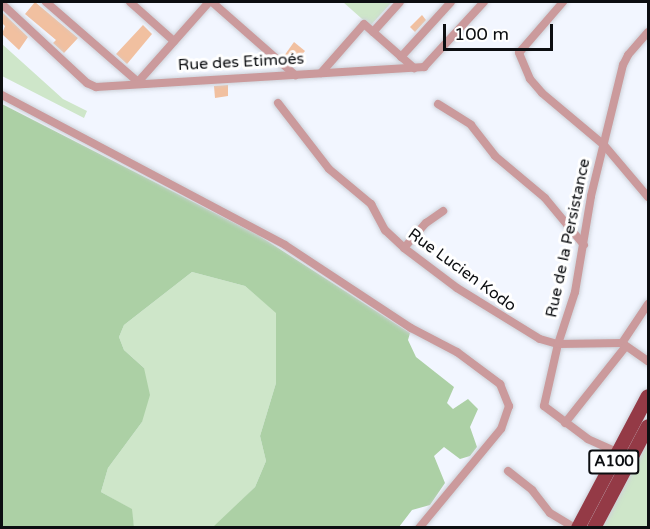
<!DOCTYPE html>
<html>
<head>
<meta charset="utf-8">
<style>
  body { margin:0 }
  #map { position:relative; width:650px; height:529px; overflow:hidden; background:#f2f6ff; font-family:"Varela Round",sans-serif }
  div>[style] { position:absolute }
  .green>* { inset:0; background:#cee6c9 }
  .forest>* { inset:0; background:#acd0a5 }
  .building>* { inset:0; background:#f1c0a0 }
  .roads { filter:drop-shadow(0 0 2px #cdd1d9) drop-shadow(0 0 2px #cdd1d9) }
  .minor>* { height:8px; margin:-4px; padding:0 4px; transform-origin:4px; border-radius:4px; background:#cb9a9c }
  .trunk>* { height:14px; margin:-7px; padding:0 7px; transform-origin:7px; border-radius:7px; background:#943a46 }
  span { translate:-50% -50%; white-space:nowrap; text-align:center; line-height:1.15; -webkit-text-stroke:6px #fff; paint-order:stroke }
  .shield-label span { padding:2px 4px; background:#fff; border:2px solid; border-radius:4px; -webkit-text-stroke-width:0 }
  .shield-label { font-size:15px; color:#0c0e11; font-weight:700 }
  .street-label { font-size:16px; color:#0c0e11 }
  .frame { position:absolute; inset:0; border:3px solid #0c0e11; pointer-events:none }
  .scale { position:absolute; left:443px; top:24px; width:110px; height:27px; box-sizing:border-box; border:3px solid #0c0e11; border-top:0; padding-left:8px; font-size:18px; line-height:21px; white-space:nowrap; color:#0c0e11; -webkit-text-stroke:4px #fff; paint-order:stroke }
</style>
</head>
<body>
<div id="map">
  <div class="green">
    <i style="clip-path:polygon(343px 2px,392px 2px,370px 26px)"></i>
    <i style="clip-path:polygon(2px 44px,63px 99px,87px 111px,84px 118px,2px 76px)"></i>
    <i style="clip-path:polygon(192px 272px,245px 286px,276px 312px,276px 383px,260px 436px,266px 461px,255px 487px,213px 528px,134px 527px,131px 509px,101px 492px,108px 468px,142px 422px,144px 368px,124px 350px,119px 337px,124px 325px)"></i>
    <i style="clip-path:polygon(648px 441px,648px 527px,602px 527px,632px 472px)"></i>
  </div>
  <div class="forest">
    <i style="clip-path:polygon(2px 104px,258px 235px,410px 333px,408px 340px,416px 357px,454px 387px,447px 403px,453px 409px,468px 399px,478px 409px,470px 427px,477px 447px,470px 456px,460px 459px,444px 447px,434px 456px,445px 483px,430px 505px,412px 510px,399px 527px,213px 527px,255px 487px,266px 461px,260px 436px,276px 383px,276px 313px,245px 286px,192px 272px,124px 325px,119px 337px,124px 350px,144px 368px,150px 395px,142px 422px,108px 468px,101px 492px,132px 509px,134px 527px,2px 527px)"></i>
  </div>
  <div class="building">
    <i style="clip-path:polygon(35px 2px,78px 38px,64px 53px,53px 43px,56px 40px,25px 14px)"></i>
    <i style="clip-path:polygon(2px 12px,28px 37px,19px 50px,2px 34px,5px 26px,2px 23px)"></i>
    <i style="clip-path:polygon(422px 15px,426px 20px,415px 32px,410px 27px)"></i>
    <i style="clip-path:polygon(143px 25px,152px 34px,127px 64px,116px 54px)"></i>
    <i style="clip-path:polygon(294px 42px,305px 51px,293px 65px,284px 56px)"></i>
    <i style="clip-path:polygon(228px 85px,228px 96px,215px 98px,214px 86px)"></i>
  </div>
  <div class="roads">
    <div class="minor">
      <i style="left:46px;top:2px;width:122px;rotate:41deg"></i>
      <i style="left:138px;top:82px;width:107px;rotate:-48.4deg"></i>
      <i style="left:130px;top:2px;width:59px;rotate:41.6deg"></i>
      <i style="left:212px;top:2px;width:111px;rotate:41.3deg"></i>
      <i style="left:563px;top:2px;width:67px;rotate:130.8deg"></i>
      <i style="left:519px;top:53px;width:28px;rotate:67deg"></i>
      <i style="left:530px;top:79px;width:18px;rotate:49deg"></i>
      <i style="left:542px;top:93px;width:81px;rotate:40deg"></i>
      <i style="left:604px;top:145px;width:68px;rotate:49.8deg"></i>
      <i style="left:2px;top:4px;width:116px;rotate:42.9deg"></i>
      <i style="left:87px;top:83px;width:10px;rotate:24deg"></i>
      <i style="left:96px;top:87px;width:329px;rotate:-3.5deg"></i>
      <i style="left:424px;top:67px;width:88px;rotate:-47.3deg"></i>
      <i style="left:373px;top:32px;width:40px;rotate:-48deg"></i>
      <i style="left:401px;top:57px;width:74px;rotate:-47.7deg"></i>
      <i style="left:321px;top:73px;width:65px;rotate:-48.7deg"></i>
      <i style="left:364px;top:24px;width:67px;rotate:41.3deg"></i>
      <i style="left:2px;top:95px;width:320px;rotate:27.9deg"></i>
      <i style="left:285px;top:245px;width:151px;rotate:33.4deg"></i>
      <i style="left:411px;top:328px;width:52px;rotate:27.6deg"></i>
      <i style="left:457px;top:352px;width:54px;rotate:36.7deg"></i>
      <i style="left:500px;top:384px;width:24px;rotate:68deg"></i>
      <i style="left:509px;top:406px;width:24px;rotate:109deg"></i>
      <i style="left:501px;top:429px;width:129px;rotate:129.6deg"></i>
      <i style="left:278px;top:103px;width:83px;rotate:52.3deg"></i>
      <i style="left:329px;top:169px;width:55px;rotate:39.8deg"></i>
      <i style="left:371px;top:204px;width:30px;rotate:62deg"></i>
      <i style="left:385px;top:230px;width:26px;rotate:43deg"></i>
      <i style="left:404px;top:248px;width:66px;rotate:37deg"></i>
      <i style="left:457px;top:288px;width:97px;rotate:31.6deg"></i>
      <i style="left:540px;top:339px;width:19px;rotate:16deg"></i>
      <i style="left:558px;top:344px;width:64px;rotate:-0.9deg"></i>
      <i style="left:622px;top:343px;width:32px;rotate:35deg"></i>
      <i style="left:438px;top:104px;width:39px;rotate:32deg"></i>
      <i style="left:471px;top:125px;width:39px;rotate:52deg"></i>
      <i style="left:495px;top:156px;width:65px;rotate:40deg"></i>
      <i style="left:545px;top:198px;width:61px;rotate:50.3deg"></i>
      <i style="left:404px;top:248px;width:33px;rotate:-49deg"></i>
      <i style="left:426px;top:223px;width:21px;rotate:-35deg"></i>
      <i style="left:622px;top:343px;width:47px;rotate:-56.3deg"></i>
      <i style="left:565px;top:423px;width:98px;rotate:-51.6deg"></i>
      <i style="left:619px;top:453px;width:34px;rotate:-156deg"></i>
      <i style="left:588px;top:439px;width:55px;rotate:-143.1deg"></i>
      <i style="left:544px;top:406px;width:64px;rotate:-77.3deg"></i>
      <i style="left:558px;top:344px;width:55px;rotate:-71.9deg"></i>
      <i style="left:575px;top:292px;width:97px;rotate:-80.5deg"></i>
      <i style="left:591px;top:196px;width:135px;rotate:-76.3deg"></i>
      <i style="left:623px;top:65px;width:11px;rotate:-63deg"></i>
      <i style="left:628px;top:55px;width:30px;rotate:-49deg"></i>
      <i style="left:508px;top:471px;width:31px;rotate:38deg"></i>
      <i style="left:532px;top:490px;width:29px;rotate:52deg"></i>
      <i style="left:550px;top:513px;width:29px;rotate:31deg"></i>
    </div>
    <div class="trunk">
      <i style="left:578px;top:528px;width:149px;rotate:-62.1deg"></i>
      <i style="left:594px;top:528px;width:115px;rotate:-62.1deg"></i>
    </div>
  </div>
  <div class="shield-label">
    <span style="left:614px;top:462px">A100</span>
  </div>
  <div class="street-label">
    <span style="left:241px;top:62px;rotate:-3deg">Rue des Etimoés</span>
    <span style="left:568px;top:238px;rotate:-78deg">Rue de la Persistance</span>
    <span style="left:462px;top:270px;rotate:36deg">Rue Lucien Kodo</span>
  </div>
  <div class="frame"></div>
  <div class="scale">100 m</div>
</div>
</body>
</html>
